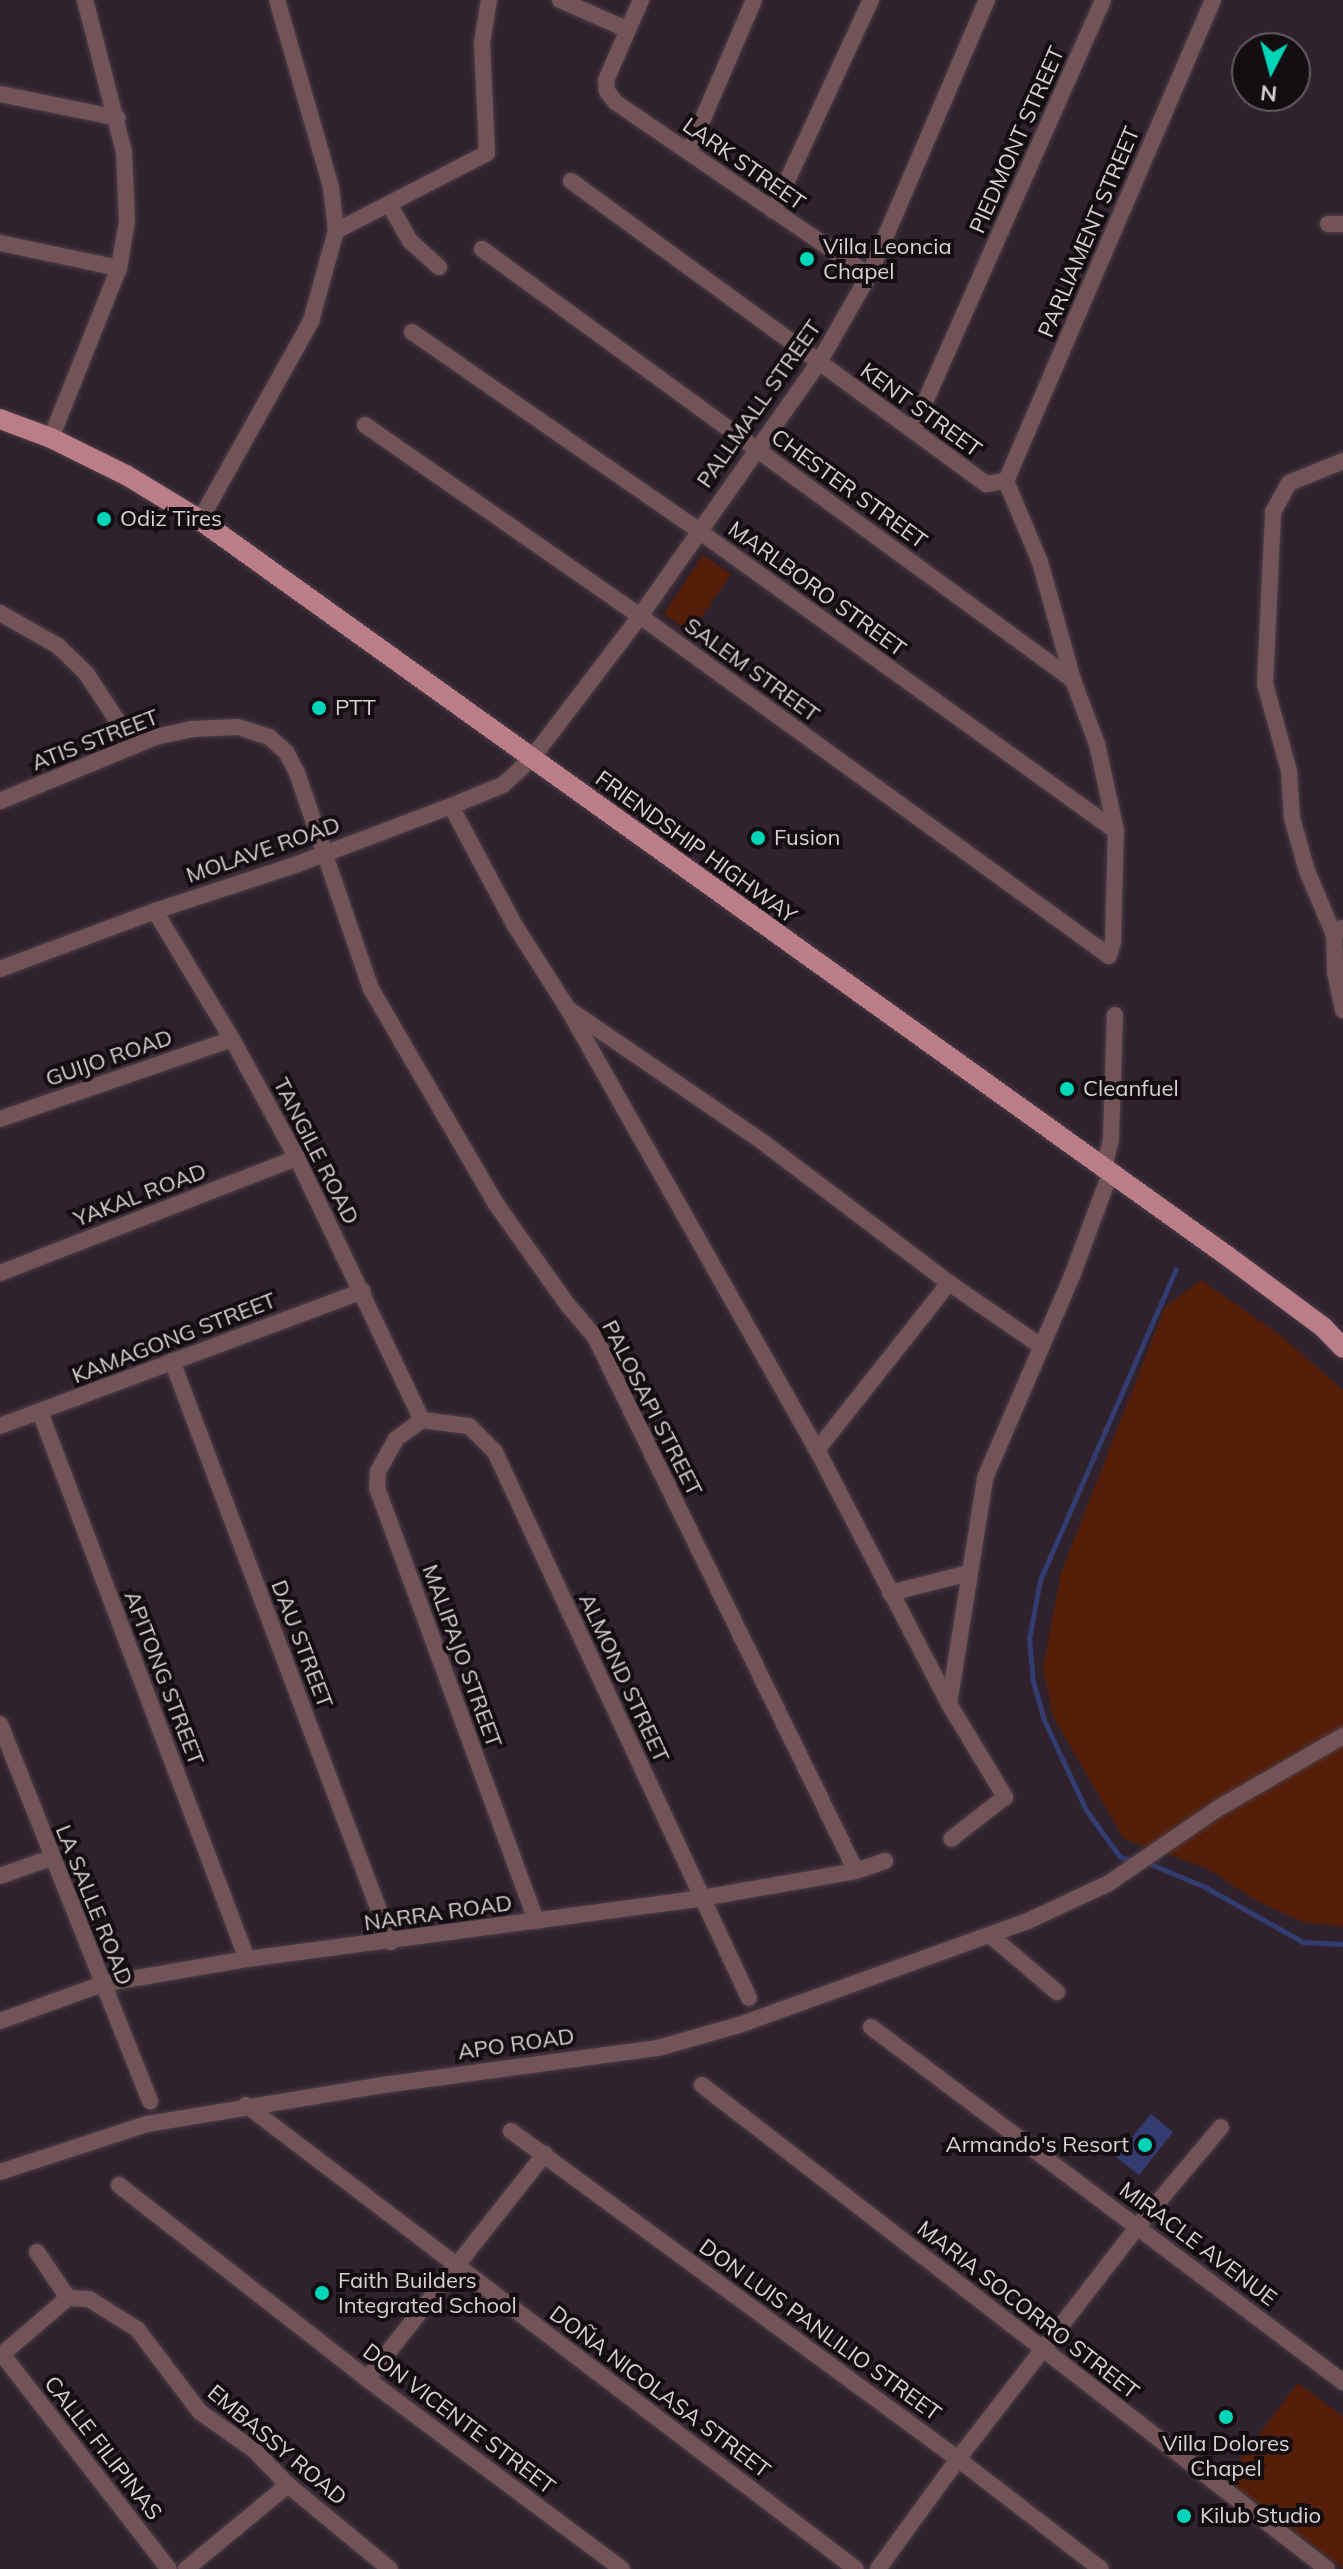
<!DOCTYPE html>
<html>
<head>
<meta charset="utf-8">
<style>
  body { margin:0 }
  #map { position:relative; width:1343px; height:2569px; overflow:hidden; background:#30222c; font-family:Mulish,sans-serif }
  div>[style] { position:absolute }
  .green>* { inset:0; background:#551e08 }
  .water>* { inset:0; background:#323c70 }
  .stream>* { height:5px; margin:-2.5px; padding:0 2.5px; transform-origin:2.5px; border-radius:2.5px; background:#323c70 }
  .roads { filter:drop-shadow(0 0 2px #4b3e47) drop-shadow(0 0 2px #4b3e47) }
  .minor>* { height:16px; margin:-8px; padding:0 8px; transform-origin:8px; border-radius:8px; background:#725458 }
  .major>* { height:20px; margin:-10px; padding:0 10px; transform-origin:10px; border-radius:10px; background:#bb7e88 }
  .dots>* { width:22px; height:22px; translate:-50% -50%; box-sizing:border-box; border:4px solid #140e12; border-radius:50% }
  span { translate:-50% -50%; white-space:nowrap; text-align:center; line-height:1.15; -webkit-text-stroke:8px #140e12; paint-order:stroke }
  .street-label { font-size:22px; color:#d9cfd5 }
  .poi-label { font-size:22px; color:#d9cfd5 }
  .left { translate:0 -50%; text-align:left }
  .right { translate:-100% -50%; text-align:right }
  .north { position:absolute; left:1231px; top:32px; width:80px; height:80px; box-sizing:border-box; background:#140e12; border:2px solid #635b60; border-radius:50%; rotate:186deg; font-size:22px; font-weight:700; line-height:32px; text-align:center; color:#d9cfd5 }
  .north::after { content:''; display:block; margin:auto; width:28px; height:36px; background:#00d5b7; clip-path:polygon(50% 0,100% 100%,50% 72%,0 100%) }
</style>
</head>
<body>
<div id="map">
  <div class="green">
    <i style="clip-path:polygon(703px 555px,731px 574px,691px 632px,664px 614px)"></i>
    <i style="clip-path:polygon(1201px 1280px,1280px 1335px,1343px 1390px,1343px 1927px,1303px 1922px,1255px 1900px,1207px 1868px,1124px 1839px,1053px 1716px,1043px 1668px,1061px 1573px,1165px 1307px)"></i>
    <i style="clip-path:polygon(1298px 2383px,1343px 2417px,1343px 2568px,1225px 2479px)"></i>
  </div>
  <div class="water">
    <i style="clip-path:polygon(1151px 2114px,1173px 2132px,1139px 2175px,1116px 2157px)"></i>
  </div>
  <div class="stream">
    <i style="left:1134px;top:1860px;width:14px;rotate:-168deg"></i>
    <i style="left:1120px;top:1857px;width:58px;rotate:-125.9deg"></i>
    <i style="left:1086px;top:1810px;width:99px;rotate:-115deg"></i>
    <i style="left:1044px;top:1720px;width:40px;rotate:-106deg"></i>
    <i style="left:1033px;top:1682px;width:43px;rotate:-95.3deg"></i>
    <i style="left:1029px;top:1639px;width:60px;rotate:-79.4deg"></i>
    <i style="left:1040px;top:1580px;width:339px;rotate:-66.4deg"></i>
    <i style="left:1148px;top:1863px;width:62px;rotate:22.8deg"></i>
    <i style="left:1205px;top:1887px;width:112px;rotate:29.3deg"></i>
    <i style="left:1303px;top:1942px;width:40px;rotate:2.9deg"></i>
  </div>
  <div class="roads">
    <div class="minor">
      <i style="left:560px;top:0;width:72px;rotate:23.7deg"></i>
      <i style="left:641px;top:0;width:87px;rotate:113.6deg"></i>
      <i style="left:606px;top:80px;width:11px;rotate:85deg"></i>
      <i style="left:607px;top:91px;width:14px;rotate:54deg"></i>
      <i style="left:615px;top:102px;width:307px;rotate:34.3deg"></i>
      <i style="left:0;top:94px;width:120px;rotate:11.5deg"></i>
      <i style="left:689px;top:151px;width:164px;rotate:-66.7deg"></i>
      <i style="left:571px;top:181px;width:514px;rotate:36.13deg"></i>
      <i style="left:986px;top:484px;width:20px;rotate:-9deg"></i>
      <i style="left:389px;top:204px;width:43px;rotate:60.4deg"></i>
      <i style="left:410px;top:241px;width:39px;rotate:42deg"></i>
      <i style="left:773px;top:211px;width:233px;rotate:-65.1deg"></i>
      <i style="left:1328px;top:224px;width:15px"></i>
      <i style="left:336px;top:231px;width:170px;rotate:-27.3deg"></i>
      <i style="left:487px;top:153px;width:110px;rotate:-92.6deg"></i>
      <i style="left:482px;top:43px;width:44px;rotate:-80.8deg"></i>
      <i style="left:0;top:243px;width:122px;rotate:11.9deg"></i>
      <i style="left:482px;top:249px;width:731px;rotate:36.1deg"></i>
      <i style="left:412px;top:332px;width:349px;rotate:34.7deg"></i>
      <i style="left:699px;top:531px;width:514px;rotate:35.73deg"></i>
      <i style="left:365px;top:425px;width:335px;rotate:34.8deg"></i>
      <i style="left:640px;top:616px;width:579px;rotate:35.94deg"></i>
      <i style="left:1109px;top:956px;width:15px;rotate:-74deg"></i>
      <i style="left:1113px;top:942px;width:111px;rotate:-88.5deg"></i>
      <i style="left:1116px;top:831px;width:89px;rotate:-102.3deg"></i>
      <i style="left:1097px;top:744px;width:68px;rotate:-110.6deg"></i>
      <i style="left:1073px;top:680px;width:123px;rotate:-105.6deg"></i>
      <i style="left:1040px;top:562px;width:88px;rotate:-112.8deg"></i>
      <i style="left:913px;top:429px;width:469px;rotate:-66.1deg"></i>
      <i style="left:51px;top:438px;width:183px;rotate:-68.2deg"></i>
      <i style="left:119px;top:268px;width:48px;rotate:-80.3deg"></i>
      <i style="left:127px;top:221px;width:69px;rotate:-92.5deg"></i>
      <i style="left:124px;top:152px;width:157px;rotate:-104.4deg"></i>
      <i style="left:1006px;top:481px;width:524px;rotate:-66.72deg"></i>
      <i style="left:200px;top:520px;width:228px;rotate:-60.8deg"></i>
      <i style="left:311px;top:321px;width:93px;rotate:-74.5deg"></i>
      <i style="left:336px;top:231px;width:44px;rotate:-96.5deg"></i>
      <i style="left:331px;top:187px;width:195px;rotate:-106.1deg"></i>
      <i style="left:0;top:613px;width:67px;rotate:29.6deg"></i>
      <i style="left:58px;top:646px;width:39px;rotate:44deg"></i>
      <i style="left:86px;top:673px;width:87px;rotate:56.7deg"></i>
      <i style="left:0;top:801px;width:168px;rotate:-22.4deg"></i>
      <i style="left:155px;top:737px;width:38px;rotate:-12deg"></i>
      <i style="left:192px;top:729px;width:46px;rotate:-2.5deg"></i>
      <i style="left:238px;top:727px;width:33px;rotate:18deg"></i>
      <i style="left:269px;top:737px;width:23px;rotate:41deg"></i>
      <i style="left:286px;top:752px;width:24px;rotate:62deg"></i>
      <i style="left:297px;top:773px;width:228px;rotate:71.1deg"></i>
      <i style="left:371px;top:989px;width:249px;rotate:59.8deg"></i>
      <i style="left:496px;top:1204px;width:123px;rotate:54.6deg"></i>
      <i style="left:567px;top:1304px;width:43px;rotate:49.7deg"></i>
      <i style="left:595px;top:1337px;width:594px;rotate:63.95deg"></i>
      <i style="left:451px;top:806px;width:134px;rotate:61.9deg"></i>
      <i style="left:514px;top:924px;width:101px;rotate:57.6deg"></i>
      <i style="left:568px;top:1009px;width:506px;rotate:60.55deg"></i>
      <i style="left:817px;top:1450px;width:286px;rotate:62.5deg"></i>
      <i style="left:949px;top:1704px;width:109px;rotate:58.9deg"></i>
      <i style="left:1005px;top:1797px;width:68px;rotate:142.1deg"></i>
      <i style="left:155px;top:911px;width:149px;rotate:59deg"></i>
      <i style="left:232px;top:1039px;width:136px;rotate:61.4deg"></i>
      <i style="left:297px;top:1158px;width:290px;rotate:64.5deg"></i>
      <i style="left:1342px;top:928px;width:11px;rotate:139deg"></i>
      <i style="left:1334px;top:935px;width:37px;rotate:88deg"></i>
      <i style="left:1335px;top:972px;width:39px;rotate:78deg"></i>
      <i style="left:1334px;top:935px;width:69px;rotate:-112.9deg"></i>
      <i style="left:1307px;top:871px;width:55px;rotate:-105.8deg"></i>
      <i style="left:1292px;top:818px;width:47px;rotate:-93.7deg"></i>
      <i style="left:1289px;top:771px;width:90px;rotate:-105.4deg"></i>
      <i style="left:1265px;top:684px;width:172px;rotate:-87.3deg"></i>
      <i style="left:1273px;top:512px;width:33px;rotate:-61deg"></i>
      <i style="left:1289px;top:483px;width:58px;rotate:-22.2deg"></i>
      <i style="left:0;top:969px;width:165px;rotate:-20.5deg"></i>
      <i style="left:155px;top:911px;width:147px;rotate:-18.2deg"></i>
      <i style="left:295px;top:865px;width:167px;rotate:-20.7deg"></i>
      <i style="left:451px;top:806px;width:56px;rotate:-22deg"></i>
      <i style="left:503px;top:785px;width:40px;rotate:-43deg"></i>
      <i style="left:532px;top:758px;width:178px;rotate:-52.7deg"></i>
      <i style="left:640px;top:616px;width:309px;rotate:-54.8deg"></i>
      <i style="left:818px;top:364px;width:103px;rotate:-60.2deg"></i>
      <i style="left:869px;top:275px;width:299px;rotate:-66.8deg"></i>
      <i style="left:570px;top:1010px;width:235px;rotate:34.4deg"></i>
      <i style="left:764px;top:1143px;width:232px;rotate:37.1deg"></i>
      <i style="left:949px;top:1283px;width:112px;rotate:34.4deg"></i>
      <i style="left:0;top:1119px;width:245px;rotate:-19deg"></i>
      <i style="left:1103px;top:1170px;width:31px;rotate:-75deg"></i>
      <i style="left:1111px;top:1140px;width:125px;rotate:-88.2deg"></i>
      <i style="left:0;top:1273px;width:318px;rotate:-21.2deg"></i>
      <i style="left:172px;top:1361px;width:621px;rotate:69.35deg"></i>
      <i style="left:40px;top:1412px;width:585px;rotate:69.27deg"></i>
      <i style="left:422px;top:1420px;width:47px;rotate:7.3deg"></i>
      <i style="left:469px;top:1426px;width:37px;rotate:45deg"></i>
      <i style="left:495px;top:1452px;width:602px;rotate:65.05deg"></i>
      <i style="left:422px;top:1420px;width:32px;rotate:144deg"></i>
      <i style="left:396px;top:1439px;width:37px;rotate:119deg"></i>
      <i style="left:378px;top:1471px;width:17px;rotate:93deg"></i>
      <i style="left:377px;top:1488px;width:461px;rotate:69.8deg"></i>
      <i style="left:0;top:1426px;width:387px;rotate:-20.4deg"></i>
      <i style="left:817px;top:1450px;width:213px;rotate:-51.7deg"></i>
      <i style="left:890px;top:1593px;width:81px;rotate:-14.2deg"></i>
      <i style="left:949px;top:1704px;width:229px;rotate:-80.9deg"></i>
      <i style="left:985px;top:1478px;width:220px;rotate:-66.7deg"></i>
      <i style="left:1072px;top:1276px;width:109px;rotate:-69.6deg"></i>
      <i style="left:0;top:1724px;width:406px;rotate:68.3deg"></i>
      <i style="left:0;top:1876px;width:54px;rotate:-19.4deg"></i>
      <i style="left:990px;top:1935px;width:88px;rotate:40.4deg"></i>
      <i style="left:0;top:2021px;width:109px;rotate:-19.9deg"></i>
      <i style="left:102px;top:1984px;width:147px;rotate:-9.8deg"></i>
      <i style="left:247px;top:1959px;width:459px;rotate:-7.6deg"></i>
      <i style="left:702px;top:1898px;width:156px;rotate:-9.9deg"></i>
      <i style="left:856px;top:1871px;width:31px;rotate:-19deg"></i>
      <i style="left:871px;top:2027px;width:591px;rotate:36.95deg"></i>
      <i style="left:702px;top:2085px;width:790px;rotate:37.75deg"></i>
      <i style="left:246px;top:2105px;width:766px;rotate:37.26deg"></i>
      <i style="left:511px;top:2131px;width:554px;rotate:36.27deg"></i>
      <i style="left:958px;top:2459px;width:180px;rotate:37.6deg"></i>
      <i style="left:0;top:2172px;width:155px;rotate:-18.1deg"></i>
      <i style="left:147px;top:2124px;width:232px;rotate:-9.4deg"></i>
      <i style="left:376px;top:2086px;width:285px;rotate:-7.7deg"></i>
      <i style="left:658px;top:2048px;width:84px;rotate:-15.9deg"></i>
      <i style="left:739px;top:2025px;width:307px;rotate:-19.8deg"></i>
      <i style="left:1028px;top:1921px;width:89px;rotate:-25.1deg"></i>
      <i style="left:1109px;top:1883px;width:131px;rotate:-34.4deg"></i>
      <i style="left:1217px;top:1809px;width:146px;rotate:-30.1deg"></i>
      <i style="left:119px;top:2185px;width:315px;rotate:38deg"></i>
      <i style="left:367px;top:2379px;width:318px;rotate:36.7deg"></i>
      <i style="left:37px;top:2252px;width:55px;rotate:56deg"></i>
      <i style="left:68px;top:2298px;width:21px;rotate:3deg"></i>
      <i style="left:89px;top:2299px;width:57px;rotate:32deg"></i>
      <i style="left:137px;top:2329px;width:104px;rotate:52.8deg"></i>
      <i style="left:200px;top:2412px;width:66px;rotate:35.1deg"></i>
      <i style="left:254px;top:2450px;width:49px;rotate:45.8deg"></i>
      <i style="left:288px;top:2485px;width:132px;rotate:39.5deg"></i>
      <i style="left:2px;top:2354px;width:272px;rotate:52.2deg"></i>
      <i style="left:0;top:2356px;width:89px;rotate:-40.5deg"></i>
      <i style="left:367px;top:2379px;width:287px;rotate:-51.7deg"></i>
      <i style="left:186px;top:2569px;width:132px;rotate:-39.5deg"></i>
      <i style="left:878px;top:2569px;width:136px;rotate:-54deg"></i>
      <i style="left:958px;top:2459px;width:294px;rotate:-52.3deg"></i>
      <i style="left:1138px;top:2226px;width:129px;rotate:-50deg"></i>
    </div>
    <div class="major">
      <i style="left:0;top:419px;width:54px;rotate:20.4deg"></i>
      <i style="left:51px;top:438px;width:84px;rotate:26.3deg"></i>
      <i style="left:126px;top:475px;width:87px;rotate:31.3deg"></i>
      <i style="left:200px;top:520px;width:1262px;rotate:35.62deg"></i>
      <i style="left:1226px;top:1255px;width:121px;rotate:36.6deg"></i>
      <i style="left:1323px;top:1327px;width:29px;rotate:46deg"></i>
    </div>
  </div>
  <div class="dots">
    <i style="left:807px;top:259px;background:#00d5b7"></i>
    <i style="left:104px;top:519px;background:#00d5b7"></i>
    <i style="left:319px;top:708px;background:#00d5b7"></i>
    <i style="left:758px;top:838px;background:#00d5b7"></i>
    <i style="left:1067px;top:1089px;background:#00d5b7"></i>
    <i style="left:1145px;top:2145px;background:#00d5b7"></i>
    <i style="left:322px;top:2293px;background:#00d5b7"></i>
    <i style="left:1226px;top:2417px;background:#00d5b7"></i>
    <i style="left:1184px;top:2516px;background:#00d5b7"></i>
  </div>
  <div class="street-label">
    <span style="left:1017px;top:140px;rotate:-66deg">PIEDMONT STREET</span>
    <span style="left:744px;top:164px;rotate:35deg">LARK STREET</span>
    <span style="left:1089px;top:232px;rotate:-67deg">PARLIAMENT STREET</span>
    <span style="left:759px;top:404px;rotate:-55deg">PALLMALL STREET</span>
    <span style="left:921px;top:410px;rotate:36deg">KENT STREET</span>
    <span style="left:849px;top:489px;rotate:36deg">CHESTER STREET</span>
    <span style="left:817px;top:589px;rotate:36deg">MARLBORO STREET</span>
    <span style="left:752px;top:670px;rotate:36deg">SALEM STREET</span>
    <span style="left:95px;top:740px;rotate:-21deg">ATIS STREET</span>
    <span style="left:696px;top:847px;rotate:36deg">FRIENDSHIP HIGHWAY</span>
    <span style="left:263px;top:850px;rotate:-19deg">MOLAVE ROAD</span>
    <span style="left:109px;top:1058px;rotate:-19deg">GUIJO ROAD</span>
    <span style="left:316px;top:1151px;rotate:63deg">TANGILE ROAD</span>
    <span style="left:140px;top:1195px;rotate:-21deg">YAKAL ROAD</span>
    <span style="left:174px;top:1338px;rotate:-21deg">KAMAGONG STREET</span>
    <span style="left:652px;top:1408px;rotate:63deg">PALOSAPI STREET</span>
    <span style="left:302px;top:1644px;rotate:69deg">DAU STREET</span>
    <span style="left:462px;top:1656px;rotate:70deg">MALIPAJO STREET</span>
    <span style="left:164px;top:1678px;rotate:69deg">APITONG STREET</span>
    <span style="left:624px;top:1678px;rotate:65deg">ALMOND STREET</span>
    <span style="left:94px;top:1905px;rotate:68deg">LA SALLE ROAD</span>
    <span style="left:438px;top:1913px;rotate:-8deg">NARRA ROAD</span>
    <span style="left:516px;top:2044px;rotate:-8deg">APO ROAD</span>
    <span style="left:1198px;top:2244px;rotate:37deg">MIRACLE AVENUE</span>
    <span style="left:1028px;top:2310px;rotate:38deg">MARIA SOCORRO STREET</span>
    <span style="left:820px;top:2330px;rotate:36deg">DON LUIS PANLILIO STREET</span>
    <span style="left:660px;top:2392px;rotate:37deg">DOÑA NICOLASA STREET</span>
    <span style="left:459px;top:2419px;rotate:37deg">DON VICENTE STREET</span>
    <span style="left:277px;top:2445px;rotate:40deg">EMBASSY ROAD</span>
    <span style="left:103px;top:2448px;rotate:52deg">CALLE FILIPINAS</span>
  </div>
  <div class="poi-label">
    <span class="left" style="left:823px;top:259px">Villa Leoncia<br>Chapel</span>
    <span class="left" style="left:120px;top:519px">Odiz Tires</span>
    <span class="left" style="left:335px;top:708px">PTT</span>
    <span class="left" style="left:774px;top:838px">Fusion</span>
    <span class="left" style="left:1083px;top:1089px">Cleanfuel</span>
    <span class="right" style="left:1129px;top:2145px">Armando's Resort</span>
    <span class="left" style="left:338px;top:2293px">Faith Builders<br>Integrated School</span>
    <span style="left:1226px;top:2456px">Villa Dolores<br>Chapel</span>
    <span class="left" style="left:1200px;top:2516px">Kilub Studio</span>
  </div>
  <div class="north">N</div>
</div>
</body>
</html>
